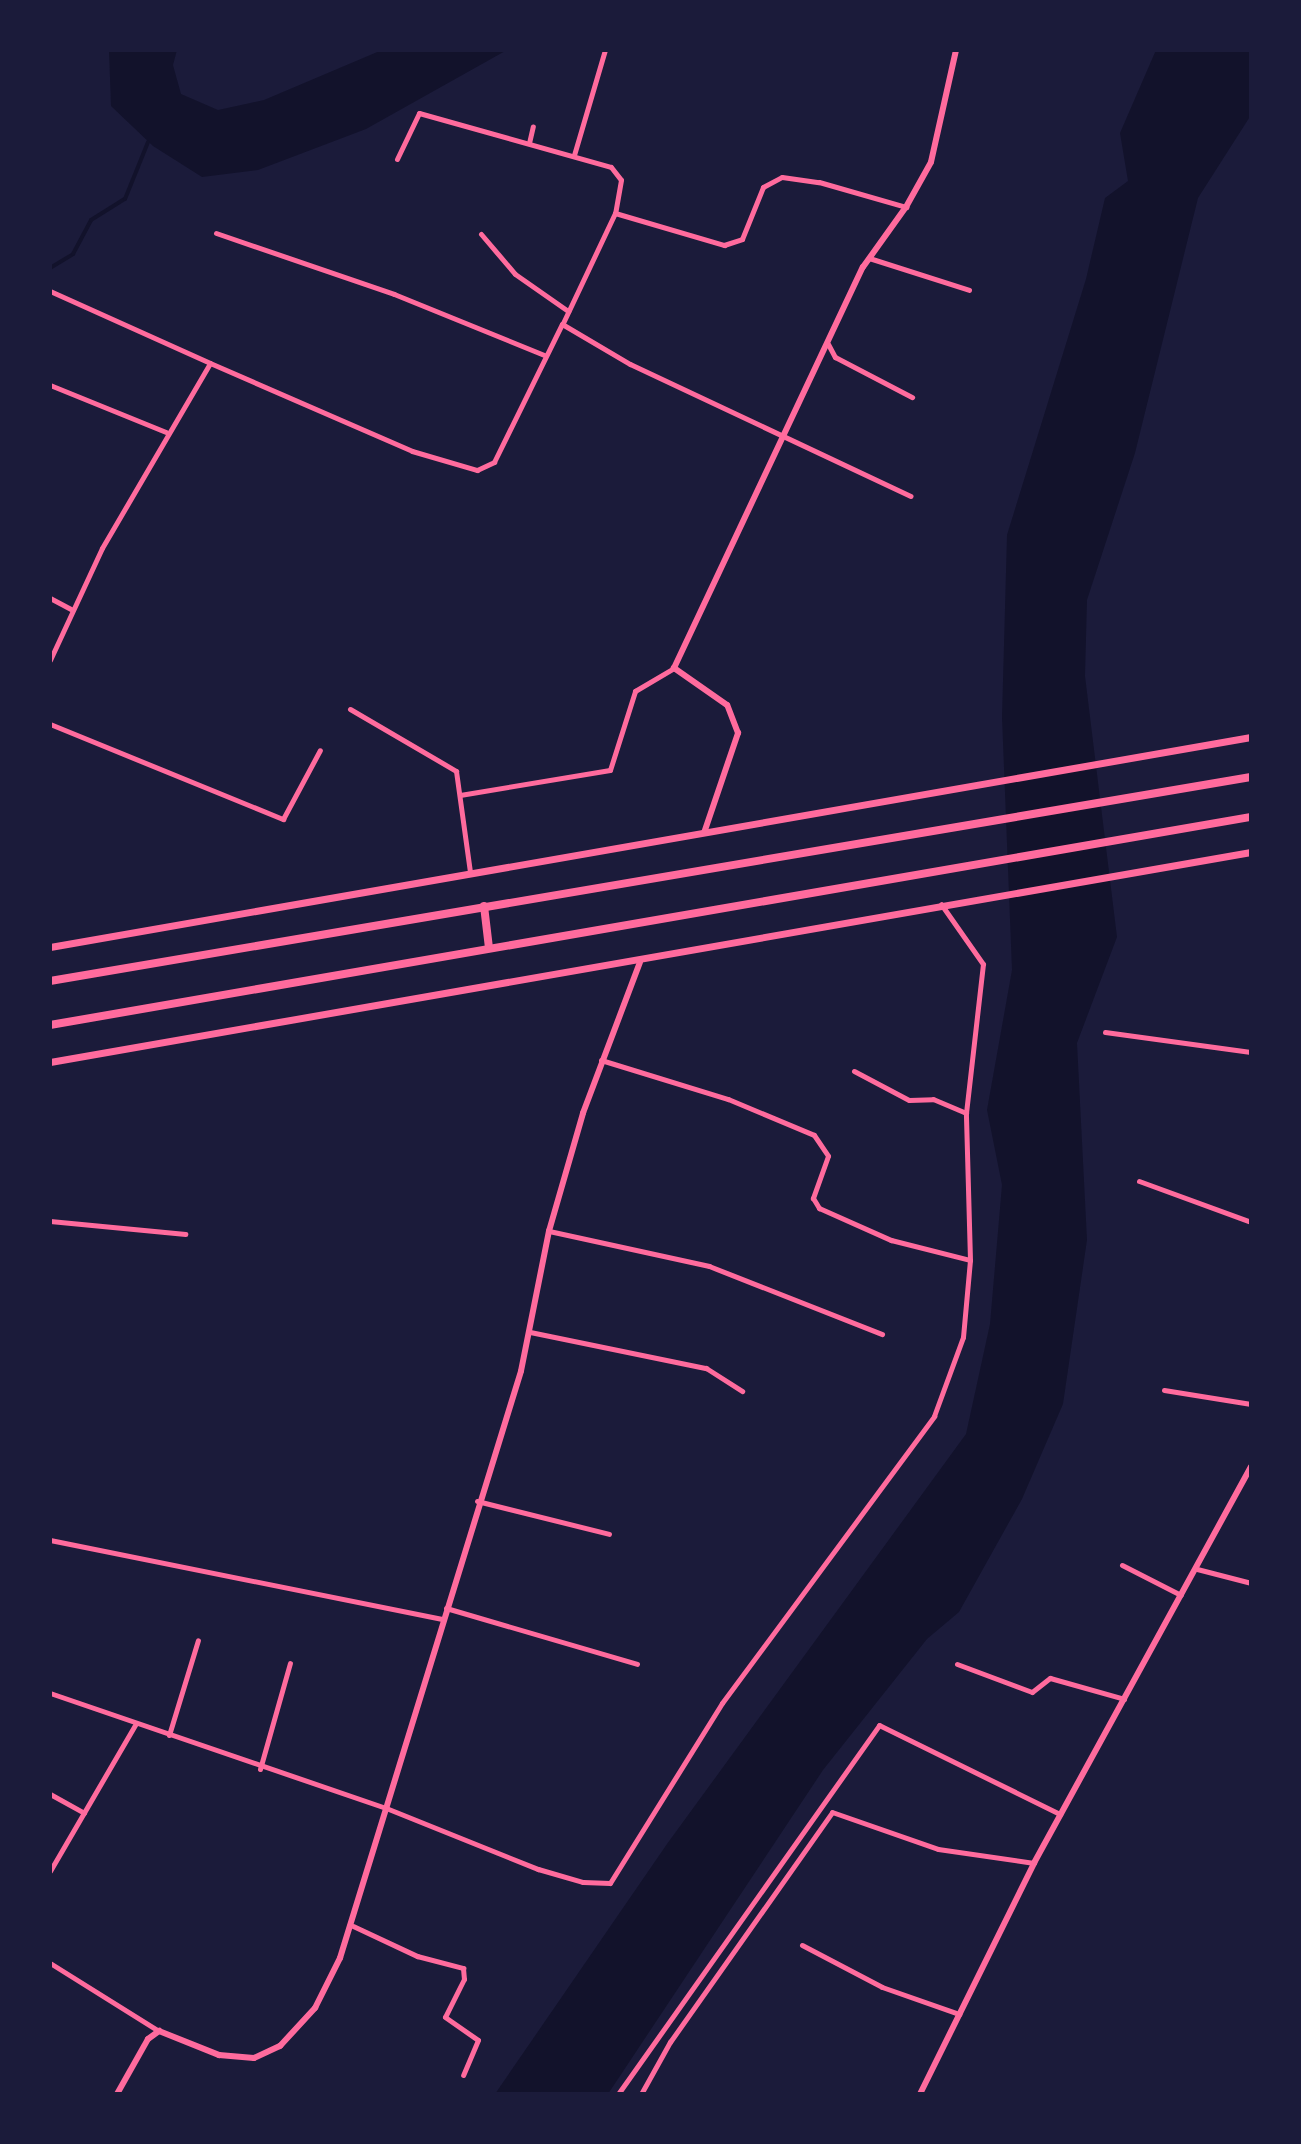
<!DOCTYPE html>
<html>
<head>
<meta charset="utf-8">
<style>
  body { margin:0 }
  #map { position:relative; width:1301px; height:2144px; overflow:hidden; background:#1b1b3a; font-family:"Alegreya Sans",sans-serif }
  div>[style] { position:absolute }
  .water>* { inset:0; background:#12122b }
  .stream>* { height:4px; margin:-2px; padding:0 2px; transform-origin:2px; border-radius:2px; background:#12122b }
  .minor>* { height:5px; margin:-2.5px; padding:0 2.5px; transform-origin:2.5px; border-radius:2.5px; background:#ff6b9d }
  .tertiary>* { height:6px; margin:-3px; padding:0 3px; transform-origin:3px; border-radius:3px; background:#ff6b9d }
  .secondary>* { height:7px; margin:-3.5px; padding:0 3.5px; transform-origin:3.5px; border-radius:3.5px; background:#ff6b9d }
  .primary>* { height:8px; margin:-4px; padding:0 4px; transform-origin:4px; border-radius:4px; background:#ff6b9d }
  span { translate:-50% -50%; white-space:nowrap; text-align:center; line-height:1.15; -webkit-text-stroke:6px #1b1b3a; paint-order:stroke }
  .frame { position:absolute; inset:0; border:52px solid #1b1b3a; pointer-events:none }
</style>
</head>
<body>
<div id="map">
  <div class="water">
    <i style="clip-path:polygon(109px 50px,177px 50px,173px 65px,181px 94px,218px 110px,264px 100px,382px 50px,507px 50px,366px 129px,258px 170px,202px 177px,153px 146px,111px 106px)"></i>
    <i style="clip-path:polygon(1156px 50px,1251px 50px,1251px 115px,1198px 198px,1135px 453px,1087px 600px,1085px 676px,1117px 937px,1077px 1043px,1087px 1240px,1063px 1404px,1022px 1499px,959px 1612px,927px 1639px,823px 1770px,608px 2094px,495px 2094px,667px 1844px,966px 1434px,990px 1324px,1002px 1185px,987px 1110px,1012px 970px,1002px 717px,1007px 535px,1086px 279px,1105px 198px,1128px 181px,1120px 133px)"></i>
  </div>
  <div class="stream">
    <i style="left:50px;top:268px;width:27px;rotate:-31deg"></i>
    <i style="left:73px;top:254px;width:38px;rotate:-62deg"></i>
    <i style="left:91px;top:220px;width:40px;rotate:-32deg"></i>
    <i style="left:125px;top:199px;width:61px;rotate:-68deg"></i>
  </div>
  <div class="minor">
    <i style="left:529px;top:143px;width:17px;rotate:-77deg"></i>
    <i style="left:574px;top:155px;width:109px;rotate:-73.6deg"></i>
    <i style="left:397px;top:159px;width:51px;rotate:-64.4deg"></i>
    <i style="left:419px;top:113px;width:199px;rotate:15.7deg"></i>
    <i style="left:611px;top:167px;width:16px;rotate:52deg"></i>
    <i style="left:621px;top:180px;width:34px;rotate:100deg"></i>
    <i style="left:615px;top:213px;width:122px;rotate:115.3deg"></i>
    <i style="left:615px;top:213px;width:114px;rotate:16.4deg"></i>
    <i style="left:724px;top:245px;width:19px;rotate:-18deg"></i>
    <i style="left:742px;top:239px;width:56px;rotate:-68deg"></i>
    <i style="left:763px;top:187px;width:21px;rotate:-28deg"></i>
    <i style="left:782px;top:177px;width:37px;rotate:8deg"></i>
    <i style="left:819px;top:182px;width:91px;rotate:16deg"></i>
    <i style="left:216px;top:233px;width:188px;rotate:18.9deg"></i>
    <i style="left:394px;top:294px;width:162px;rotate:22.1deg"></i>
    <i style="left:481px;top:234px;width:52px;rotate:49.6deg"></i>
    <i style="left:515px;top:274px;width:65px;rotate:34.9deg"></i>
    <i style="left:869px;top:258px;width:105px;rotate:17.7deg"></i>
    <i style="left:50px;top:291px;width:175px;rotate:24.2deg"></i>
    <i style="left:828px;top:344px;width:15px;rotate:62deg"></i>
    <i style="left:835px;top:357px;width:87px;rotate:27.5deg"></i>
    <i style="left:50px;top:385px;width:125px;rotate:22.1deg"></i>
    <i style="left:50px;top:598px;width:24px;rotate:28deg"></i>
    <i style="left:50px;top:660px;width:123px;rotate:-65.1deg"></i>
    <i style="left:102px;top:548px;width:214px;rotate:-59.7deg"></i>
    <i style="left:210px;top:363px;width:220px;rotate:23.5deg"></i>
    <i style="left:412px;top:451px;width:68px;rotate:16.3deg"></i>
    <i style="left:477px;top:470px;width:19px;rotate:-25deg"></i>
    <i style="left:494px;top:462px;width:154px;rotate:-63.8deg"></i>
    <i style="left:562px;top:324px;width:79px;rotate:30.5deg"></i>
    <i style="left:630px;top:364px;width:310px;rotate:25.2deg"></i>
    <i style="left:350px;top:709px;width:123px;rotate:30.3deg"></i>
    <i style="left:456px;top:771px;width:102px;rotate:82.1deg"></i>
    <i style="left:50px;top:724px;width:252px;rotate:22.2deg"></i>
    <i style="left:283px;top:819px;width:78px;rotate:-61.8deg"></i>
    <i style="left:460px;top:795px;width:152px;rotate:-9.5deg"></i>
    <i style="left:610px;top:770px;width:83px;rotate:-72.4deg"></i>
    <i style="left:635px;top:691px;width:45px;rotate:-30.5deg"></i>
    <i style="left:1105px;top:1032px;width:147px;rotate:7.8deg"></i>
    <i style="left:601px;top:1060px;width:133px;rotate:17.1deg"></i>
    <i style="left:728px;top:1099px;width:93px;rotate:22.7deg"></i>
    <i style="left:814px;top:1135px;width:25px;rotate:56deg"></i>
    <i style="left:828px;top:1156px;width:45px;rotate:109.7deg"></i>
    <i style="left:813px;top:1198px;width:12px;rotate:59deg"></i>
    <i style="left:819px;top:1208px;width:79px;rotate:24deg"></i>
    <i style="left:891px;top:1240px;width:81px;rotate:14.2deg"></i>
    <i style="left:854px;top:1071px;width:62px;rotate:27.8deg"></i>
    <i style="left:909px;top:1100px;width:24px;rotate:-2deg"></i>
    <i style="left:933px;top:1099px;width:36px;rotate:23deg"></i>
    <i style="left:1139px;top:1181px;width:119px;rotate:20.1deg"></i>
    <i style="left:50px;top:1221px;width:136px;rotate:5.5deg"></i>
    <i style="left:549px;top:1231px;width:164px;rotate:12.3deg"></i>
    <i style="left:709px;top:1266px;width:186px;rotate:21.5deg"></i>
    <i style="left:530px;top:1332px;width:180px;rotate:11.6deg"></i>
    <i style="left:706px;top:1368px;width:43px;rotate:32.6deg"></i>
    <i style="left:1164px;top:1390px;width:88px;rotate:9.1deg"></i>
    <i style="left:477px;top:1501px;width:136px;rotate:14deg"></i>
    <i style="left:50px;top:1540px;width:400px;rotate:11.4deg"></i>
    <i style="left:1122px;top:1565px;width:66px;rotate:27deg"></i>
    <i style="left:1197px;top:1569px;width:56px;rotate:14.5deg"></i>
    <i style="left:446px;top:1608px;width:199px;rotate:16.3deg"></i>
    <i style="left:957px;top:1664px;width:80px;rotate:20.5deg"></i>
    <i style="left:1032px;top:1692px;width:23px;rotate:-38deg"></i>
    <i style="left:1050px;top:1678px;width:77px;rotate:15.8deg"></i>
    <i style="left:50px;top:1693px;width:355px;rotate:18.9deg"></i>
    <i style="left:386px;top:1808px;width:164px;rotate:21.9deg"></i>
    <i style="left:538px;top:1869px;width:47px;rotate:16.1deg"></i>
    <i style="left:583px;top:1882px;width:27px;rotate:2deg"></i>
    <i style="left:610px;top:1883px;width:212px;rotate:-58.1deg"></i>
    <i style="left:722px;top:1703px;width:357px;rotate:-53.5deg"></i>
    <i style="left:934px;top:1416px;width:84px;rotate:-69.8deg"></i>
    <i style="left:963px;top:1337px;width:77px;rotate:-84.8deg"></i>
    <i style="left:970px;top:1260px;width:147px;rotate:-91.6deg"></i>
    <i style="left:966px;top:1113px;width:150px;rotate:-83.5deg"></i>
    <i style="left:983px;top:964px;width:73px;rotate:-125deg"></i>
    <i style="left:169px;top:1735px;width:99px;rotate:-73deg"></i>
    <i style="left:260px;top:1769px;width:110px;rotate:-74.2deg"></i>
    <i style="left:50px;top:1794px;width:39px;rotate:29deg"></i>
    <i style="left:50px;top:1871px;width:171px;rotate:-59.8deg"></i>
    <i style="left:353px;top:1926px;width:71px;rotate:25.1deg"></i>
    <i style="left:417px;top:1956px;width:48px;rotate:14.6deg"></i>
    <i style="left:463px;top:1968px;width:11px;rotate:85deg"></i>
    <i style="left:464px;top:1979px;width:42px;rotate:116.6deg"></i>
    <i style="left:445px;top:2017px;width:40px;rotate:34.9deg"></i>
    <i style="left:478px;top:2040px;width:38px;rotate:113deg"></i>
    <i style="left:802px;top:1945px;width:90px;rotate:27.7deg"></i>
    <i style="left:882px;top:1987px;width:82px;rotate:19.3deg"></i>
    <i style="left:50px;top:1963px;width:128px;rotate:32deg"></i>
    <i style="left:618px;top:2094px;width:452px;rotate:-54.7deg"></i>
    <i style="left:879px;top:1725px;width:202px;rotate:26.2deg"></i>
    <i style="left:641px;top:2094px;width:60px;rotate:-60.9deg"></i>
    <i style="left:670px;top:2042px;width:281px;rotate:-54.8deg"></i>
    <i style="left:832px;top:1812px;width:112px;rotate:19.2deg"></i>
    <i style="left:938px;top:1849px;width:97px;rotate:8.3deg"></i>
  </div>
  <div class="tertiary">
    <i style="left:704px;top:833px;width:106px;rotate:-71.2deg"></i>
    <i style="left:738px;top:733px;width:30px;rotate:-111deg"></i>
    <i style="left:727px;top:705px;width:65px;rotate:-145.1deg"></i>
    <i style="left:674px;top:668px;width:443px;rotate:-64.8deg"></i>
    <i style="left:863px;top:267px;width:74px;rotate:-54.4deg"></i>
    <i style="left:906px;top:207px;width:51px;rotate:-60.9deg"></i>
    <i style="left:931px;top:162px;width:115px;rotate:-77.4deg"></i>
    <i style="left:117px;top:2094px;width:63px;rotate:-60.6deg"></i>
    <i style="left:148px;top:2039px;width:14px;rotate:-36deg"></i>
    <i style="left:159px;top:2031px;width:65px;rotate:21.8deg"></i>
    <i style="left:219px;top:2055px;width:35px;rotate:5deg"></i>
    <i style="left:254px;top:2058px;width:29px;rotate:-25deg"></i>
    <i style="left:280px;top:2046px;width:52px;rotate:-47.4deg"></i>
    <i style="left:315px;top:2008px;width:56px;rotate:-63.4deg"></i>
    <i style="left:340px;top:1958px;width:614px;rotate:-72.86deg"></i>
    <i style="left:521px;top:1371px;width:143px;rotate:-78.7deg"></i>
    <i style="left:549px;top:1231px;width:123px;rotate:-73.9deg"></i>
    <i style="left:583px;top:1113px;width:161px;rotate:-69.3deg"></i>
    <i style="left:920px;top:2094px;width:258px;rotate:-63.7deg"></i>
    <i style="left:1034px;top:1863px;width:452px;rotate:-61.3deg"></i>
  </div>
  <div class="secondary">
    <i style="left:50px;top:947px;width:1219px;rotate:-9.92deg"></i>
    <i style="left:50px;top:1062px;width:1219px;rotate:-9.92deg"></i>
  </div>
  <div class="primary">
    <i style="left:484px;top:906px;width:42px;rotate:83.2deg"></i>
    <i style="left:50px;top:981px;width:1218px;rotate:-9.64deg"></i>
    <i style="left:50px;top:1025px;width:1219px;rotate:-9.83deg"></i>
  </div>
  <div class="frame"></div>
</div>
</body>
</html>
